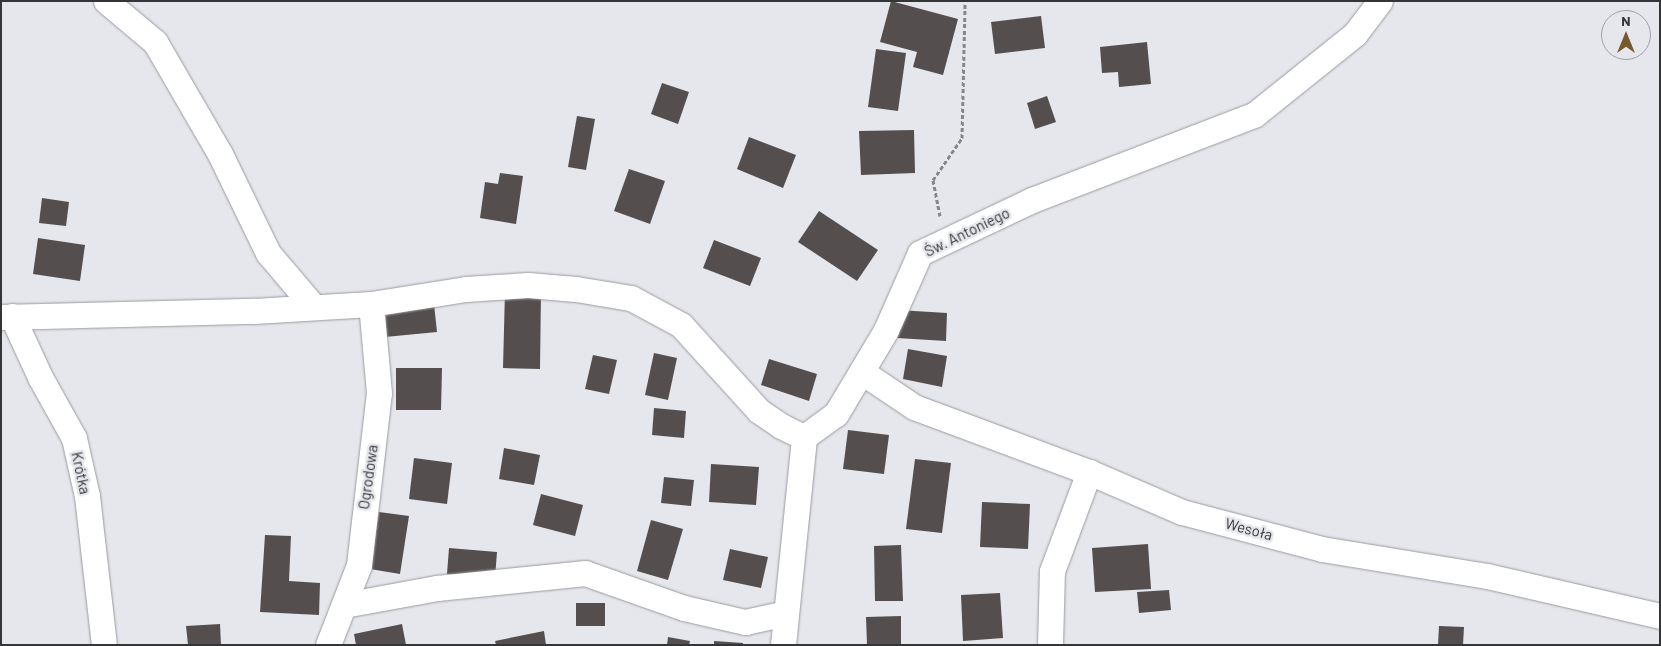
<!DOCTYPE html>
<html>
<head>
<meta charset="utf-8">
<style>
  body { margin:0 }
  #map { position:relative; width:1661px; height:646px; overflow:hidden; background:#e5e7ec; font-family:Barlow,sans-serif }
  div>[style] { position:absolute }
  .building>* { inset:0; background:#544f4e }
  .path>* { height:3px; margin-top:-1.5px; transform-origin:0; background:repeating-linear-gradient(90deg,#858689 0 4px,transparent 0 6.5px) }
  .roads { filter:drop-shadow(0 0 1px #999ba0) drop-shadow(0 0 1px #999ba0) }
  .minor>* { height:25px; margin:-12.5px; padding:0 12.5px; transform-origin:12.5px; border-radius:12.5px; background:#fff }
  span { translate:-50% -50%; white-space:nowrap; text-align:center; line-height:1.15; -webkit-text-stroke:5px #e5e7ec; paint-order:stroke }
  .street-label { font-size:15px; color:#343537 }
  .frame { position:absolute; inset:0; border:2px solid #343537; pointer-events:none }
  .north { position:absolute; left:1601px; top:10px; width:50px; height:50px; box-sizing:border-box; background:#e5e7ec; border:1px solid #9ea0a4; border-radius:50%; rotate:0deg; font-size:14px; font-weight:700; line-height:20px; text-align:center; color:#343537 }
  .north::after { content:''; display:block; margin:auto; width:18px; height:22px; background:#765a2d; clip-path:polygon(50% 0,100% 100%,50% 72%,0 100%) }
</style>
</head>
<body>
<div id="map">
  <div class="building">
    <i style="clip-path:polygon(891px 1px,958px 19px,943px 75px,913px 67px,917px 52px,880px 42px)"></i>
    <i style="clip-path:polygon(1041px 16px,1045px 48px,995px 54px,991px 22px)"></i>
    <i style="clip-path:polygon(1147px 42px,1151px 84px,1119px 87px,1118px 72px,1102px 73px,1100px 47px)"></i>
    <i style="clip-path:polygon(876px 49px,906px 53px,898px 111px,868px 107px)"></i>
    <i style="clip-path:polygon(662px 83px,689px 92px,678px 124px,651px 114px)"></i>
    <i style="clip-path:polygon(1047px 96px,1056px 122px,1035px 129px,1027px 103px)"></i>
    <i style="clip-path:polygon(577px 116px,595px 119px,586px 170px,568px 167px)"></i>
    <i style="clip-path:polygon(914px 130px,915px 173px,861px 175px,859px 131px)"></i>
    <i style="clip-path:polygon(749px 137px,796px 155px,783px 188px,737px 169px)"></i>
    <i style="clip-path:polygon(629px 169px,665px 181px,650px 224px,614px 211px)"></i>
    <i style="clip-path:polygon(500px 173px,523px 176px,516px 224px,480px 218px,485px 182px,498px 184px)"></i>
    <i style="clip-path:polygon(42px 198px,69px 202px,66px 226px,39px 223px)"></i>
    <i style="clip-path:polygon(819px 211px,878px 250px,857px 281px,798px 242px)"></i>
    <i style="clip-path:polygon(38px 238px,85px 245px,80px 281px,33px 274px)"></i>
    <i style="clip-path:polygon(714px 240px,761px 258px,750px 286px,703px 268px)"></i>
    <i style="clip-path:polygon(505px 291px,541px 291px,540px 369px,503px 368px)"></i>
    <i style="clip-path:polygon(434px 304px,437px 332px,385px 337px,382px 309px)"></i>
    <i style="clip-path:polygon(898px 310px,947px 313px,946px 341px,897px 338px)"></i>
    <i style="clip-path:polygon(908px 349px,947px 356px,942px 387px,903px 379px)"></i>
    <i style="clip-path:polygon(654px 353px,677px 358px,668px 400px,645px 395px)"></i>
    <i style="clip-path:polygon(593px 355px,617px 360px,609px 394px,585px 389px)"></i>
    <i style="clip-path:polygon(769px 359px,817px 374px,809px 401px,761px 385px)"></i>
    <i style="clip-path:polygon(396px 368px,442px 368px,441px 410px,396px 410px)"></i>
    <i style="clip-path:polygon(654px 408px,686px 411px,684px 438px,652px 435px)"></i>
    <i style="clip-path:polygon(848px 430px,889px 435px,884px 474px,843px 469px)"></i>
    <i style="clip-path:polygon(504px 448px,540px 455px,534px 485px,499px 479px)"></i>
    <i style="clip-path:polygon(414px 458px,452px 463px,447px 504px,409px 499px)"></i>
    <i style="clip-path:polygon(915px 459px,951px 463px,942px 533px,906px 529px)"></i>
    <i style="clip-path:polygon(711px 464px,759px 467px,756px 505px,709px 502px)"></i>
    <i style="clip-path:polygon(664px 477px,694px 480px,691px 506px,661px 503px)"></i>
    <i style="clip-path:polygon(541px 494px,583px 505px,575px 536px,533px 525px)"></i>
    <i style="clip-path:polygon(982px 502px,1030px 504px,1028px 549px,980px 547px)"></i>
    <i style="clip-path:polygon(379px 512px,409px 516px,400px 574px,370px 569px)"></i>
    <i style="clip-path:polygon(651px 520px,683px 529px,668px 580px,637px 571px)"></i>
    <i style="clip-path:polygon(265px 535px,291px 536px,289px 581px,320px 583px,319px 615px,260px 612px)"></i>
    <i style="clip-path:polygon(1148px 544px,1151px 589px,1095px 592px,1092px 548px)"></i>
    <i style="clip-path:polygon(901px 545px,903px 601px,875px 601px,874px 546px)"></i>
    <i style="clip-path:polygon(449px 548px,497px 552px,495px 578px,447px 574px)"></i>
    <i style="clip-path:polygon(730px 549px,768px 557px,761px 588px,723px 580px)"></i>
    <i style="clip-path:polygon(1169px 590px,1171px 610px,1139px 613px,1137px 592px)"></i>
    <i style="clip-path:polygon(1000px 593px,1003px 638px,963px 641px,961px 595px)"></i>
    <i style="clip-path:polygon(576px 603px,605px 603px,605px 626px,576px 626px)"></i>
    <i style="clip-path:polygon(901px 616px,901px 645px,867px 645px,866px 617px)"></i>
    <i style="clip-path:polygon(220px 624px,221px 645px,188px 645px,186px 626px)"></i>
    <i style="clip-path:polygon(402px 624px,406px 645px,356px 645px,354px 634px)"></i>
    <i style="clip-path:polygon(1439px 626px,1464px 627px,1463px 645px,1438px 645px)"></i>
    <i style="clip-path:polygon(544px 631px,546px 645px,496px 645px,495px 641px)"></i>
    <i style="clip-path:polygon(668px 637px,690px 641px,689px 645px,667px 645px)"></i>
    <i style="clip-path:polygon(714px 641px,743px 643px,743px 645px,714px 645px)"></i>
  </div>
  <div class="path">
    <i style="left:940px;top:216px;width:37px;rotate:-101deg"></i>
    <i style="left:933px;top:180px;width:51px;rotate:-55.4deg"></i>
    <i style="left:962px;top:138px;width:137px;rotate:-88.7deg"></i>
  </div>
  <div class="roads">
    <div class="minor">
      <i style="left:106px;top:1px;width:64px;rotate:39.9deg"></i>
      <i style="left:155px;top:42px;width:129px;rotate:59.9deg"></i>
      <i style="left:220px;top:154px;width:110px;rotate:64.1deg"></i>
      <i style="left:268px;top:253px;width:70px;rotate:49.7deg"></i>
      <i style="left:12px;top:316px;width:67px;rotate:65.3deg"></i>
      <i style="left:40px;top:377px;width:70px;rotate:60.9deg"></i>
      <i style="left:74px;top:438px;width:59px;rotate:77.4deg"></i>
      <i style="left:87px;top:496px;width:150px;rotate:83.5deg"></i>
      <i style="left:1px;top:317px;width:253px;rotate:-1.4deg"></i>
      <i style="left:254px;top:311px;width:117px;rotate:-3.4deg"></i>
      <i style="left:371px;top:304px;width:96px;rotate:-9deg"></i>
      <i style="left:466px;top:289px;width:62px;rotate:-3.7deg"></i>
      <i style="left:528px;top:285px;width:48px;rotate:4.8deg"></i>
      <i style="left:576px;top:289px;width:56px;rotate:9.3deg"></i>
      <i style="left:631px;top:298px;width:57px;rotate:28.4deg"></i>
      <i style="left:681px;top:325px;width:116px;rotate:47.8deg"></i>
      <i style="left:759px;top:411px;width:27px;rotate:34deg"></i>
      <i style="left:781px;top:426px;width:25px;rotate:26deg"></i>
      <i style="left:862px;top:372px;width:63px;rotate:33.9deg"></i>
      <i style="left:914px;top:407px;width:187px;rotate:20.4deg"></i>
      <i style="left:1089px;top:472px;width:101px;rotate:23.3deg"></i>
      <i style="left:1182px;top:512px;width:145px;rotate:14.8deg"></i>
      <i style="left:1322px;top:549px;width:167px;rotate:9.3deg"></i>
      <i style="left:1487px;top:576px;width:178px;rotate:13deg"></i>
      <i style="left:344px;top:605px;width:95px;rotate:-10.4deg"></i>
      <i style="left:437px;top:588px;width:149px;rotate:-5.8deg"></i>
      <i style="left:585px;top:573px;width:105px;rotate:19.5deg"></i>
      <i style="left:684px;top:608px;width:63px;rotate:12.9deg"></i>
      <i style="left:745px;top:622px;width:42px;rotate:-12.4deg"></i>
      <i style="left:328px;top:645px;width:86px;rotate:-68.8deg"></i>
      <i style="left:359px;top:565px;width:173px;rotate:-83.4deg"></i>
      <i style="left:379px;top:393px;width:89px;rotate:-95.1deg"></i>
      <i style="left:783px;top:645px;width:209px;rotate:-84.2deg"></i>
      <i style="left:804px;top:437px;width:39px;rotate:-36deg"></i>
      <i style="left:836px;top:414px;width:98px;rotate:-59.2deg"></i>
      <i style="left:886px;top:330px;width:84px;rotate:-66.2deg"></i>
      <i style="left:920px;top:253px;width:124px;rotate:-25.3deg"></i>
      <i style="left:1032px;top:200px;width:238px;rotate:-21deg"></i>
      <i style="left:1254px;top:115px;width:129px;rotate:-38.7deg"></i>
      <i style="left:1355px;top:34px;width:41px;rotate:-52.9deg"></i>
      <i style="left:1050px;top:645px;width:74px;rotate:-88.5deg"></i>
      <i style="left:1052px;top:571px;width:106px;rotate:-69.5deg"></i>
    </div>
  </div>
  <div class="street-label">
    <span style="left:967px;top:232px;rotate:-26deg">Św. Antoniego</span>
    <span style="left:81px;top:473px;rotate:78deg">Krótka</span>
    <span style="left:368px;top:477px;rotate:-82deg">Ogrodowa</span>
    <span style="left:1249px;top:529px;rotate:15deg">Wesoła</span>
  </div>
  <div class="frame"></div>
  <div class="north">N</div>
</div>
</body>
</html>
